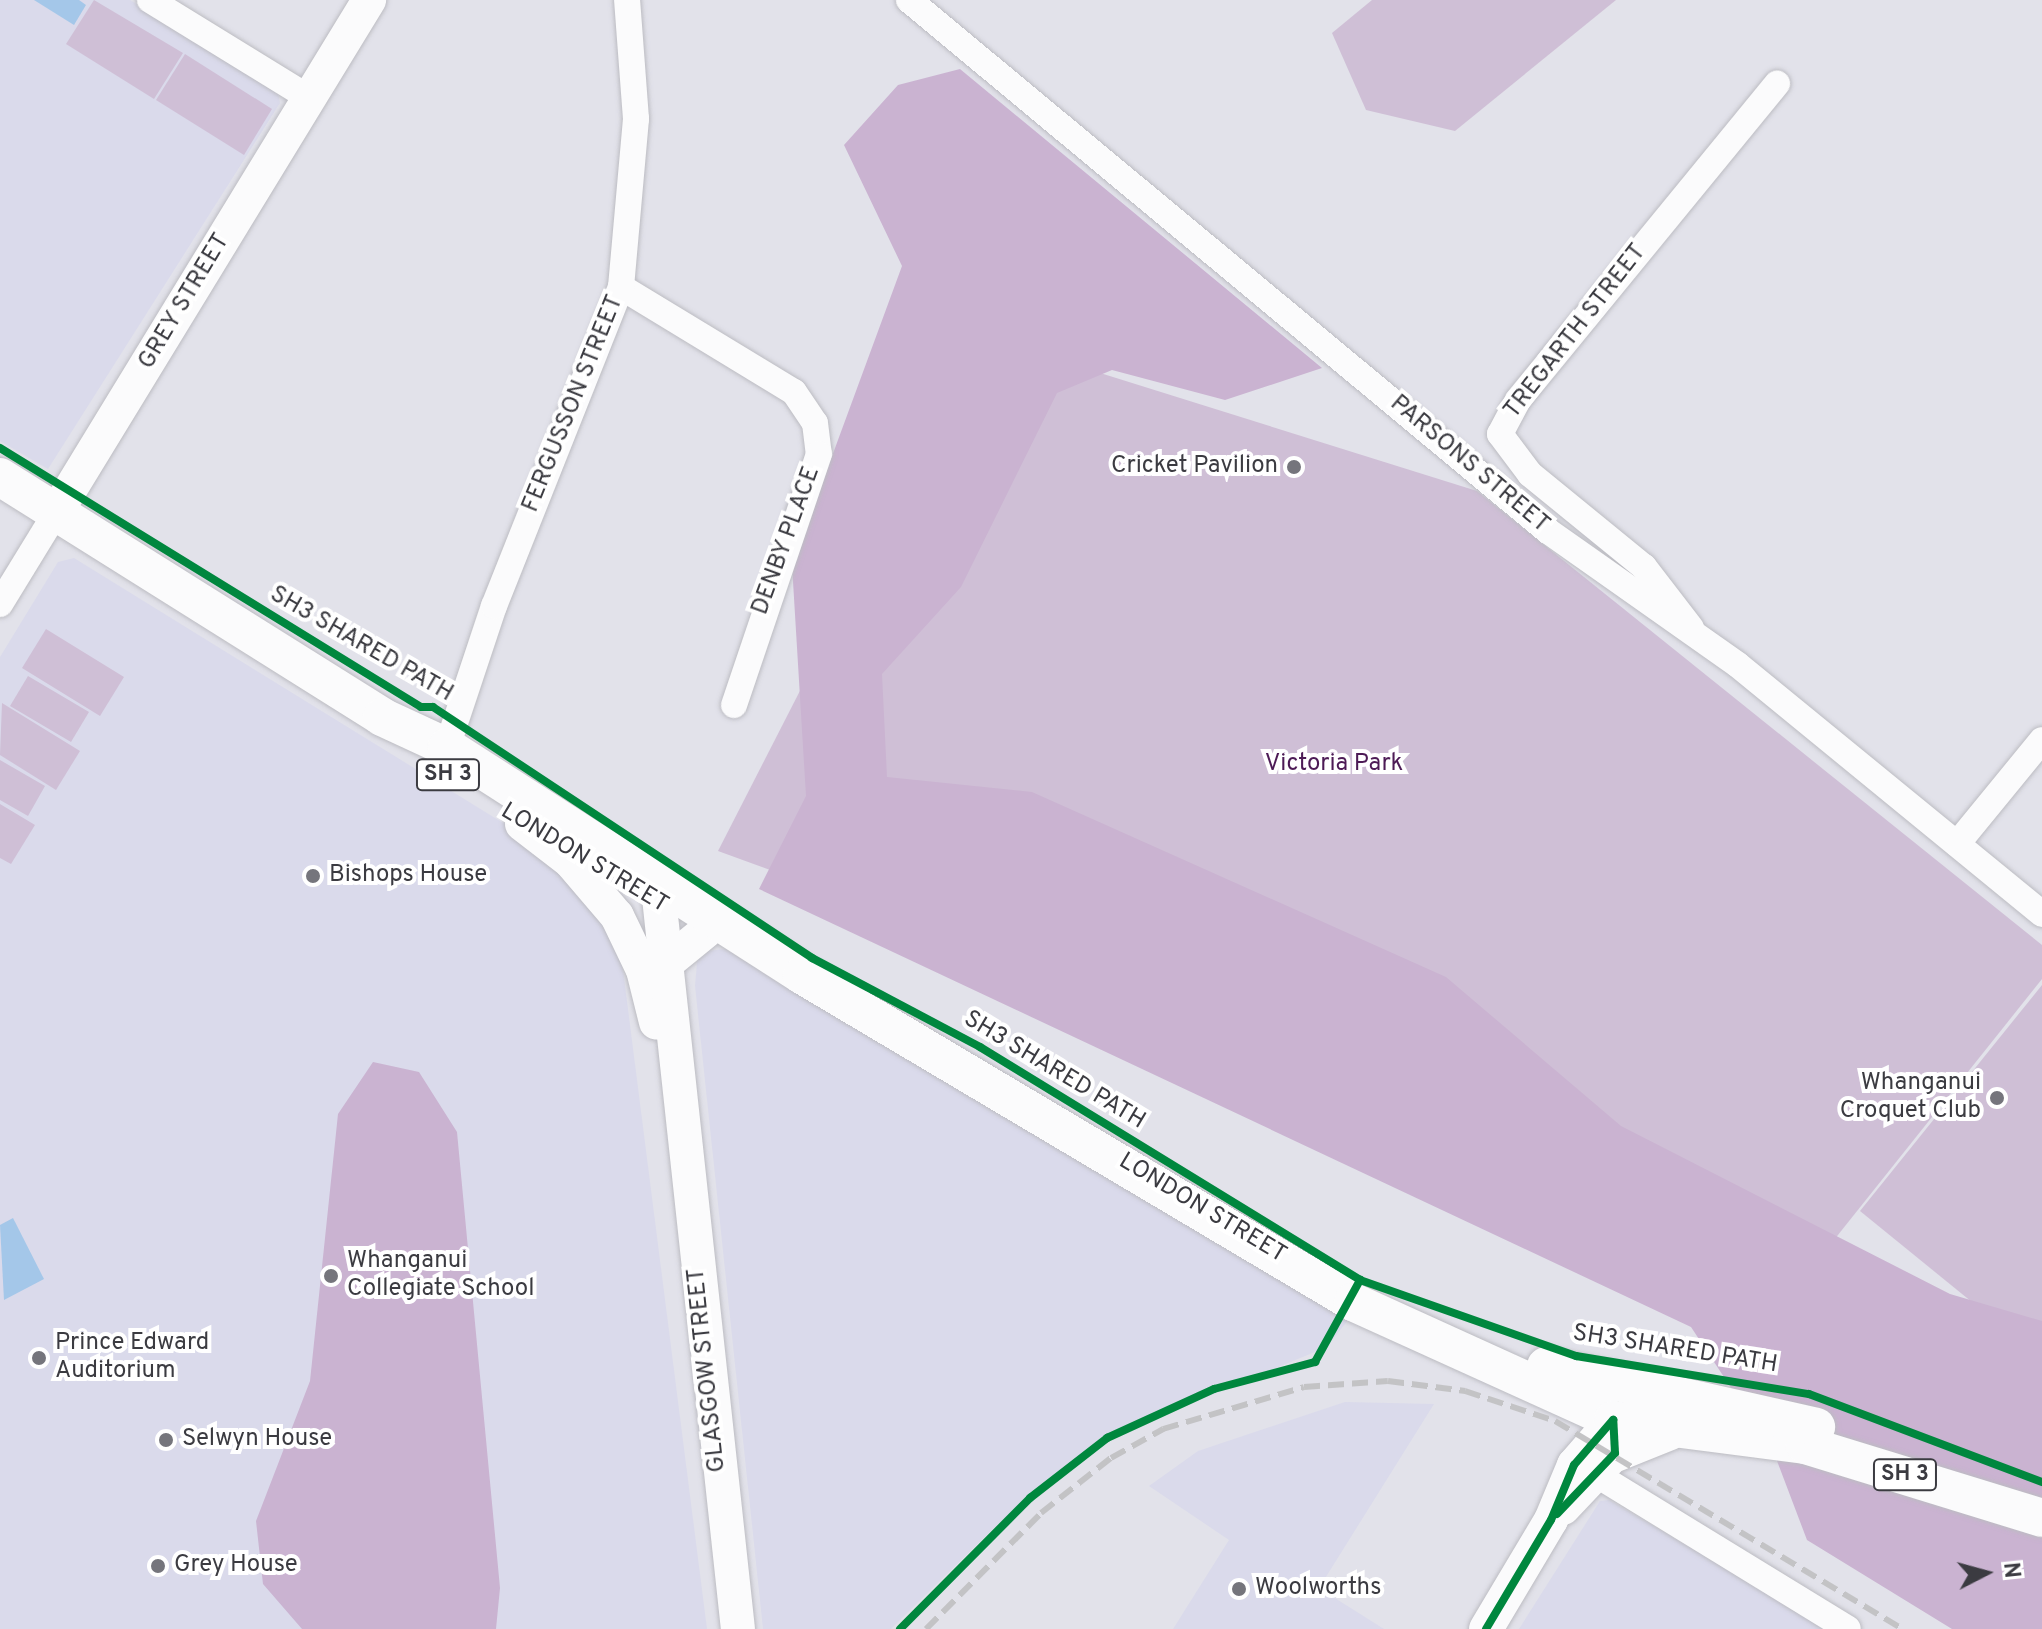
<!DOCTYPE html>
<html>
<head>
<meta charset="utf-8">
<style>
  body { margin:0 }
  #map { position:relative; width:2042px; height:1629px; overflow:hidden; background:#e2e2ea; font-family:Overpass,sans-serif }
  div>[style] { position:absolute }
  .built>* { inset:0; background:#dadaeb }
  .green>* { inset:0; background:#cfbfd6 }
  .forest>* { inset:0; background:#cab3d1 }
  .water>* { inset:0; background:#a4c7e9 }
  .roads { filter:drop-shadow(0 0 2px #bcbcc2) drop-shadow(0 0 2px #bcbcc2) }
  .minor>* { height:26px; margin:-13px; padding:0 13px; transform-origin:13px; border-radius:13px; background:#fbfbfc }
  .major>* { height:34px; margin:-17px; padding:0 17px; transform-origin:17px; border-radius:17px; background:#fbfbfc }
  .highway>* { height:38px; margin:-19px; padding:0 19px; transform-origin:19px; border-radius:19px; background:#fbfbfc }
  .rail>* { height:6px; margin-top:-3px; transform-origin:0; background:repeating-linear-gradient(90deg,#c3c3c5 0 16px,transparent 0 24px) }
  .cycleway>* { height:8px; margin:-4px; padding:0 4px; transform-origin:4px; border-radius:4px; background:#00873e }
  .dots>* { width:22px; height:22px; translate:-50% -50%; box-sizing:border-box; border:4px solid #fff; border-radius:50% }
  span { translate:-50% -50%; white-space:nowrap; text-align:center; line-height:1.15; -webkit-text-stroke:8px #fff; paint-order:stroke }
  .shield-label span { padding:2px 6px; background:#fff; border:2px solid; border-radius:6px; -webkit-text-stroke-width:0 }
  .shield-label { font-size:22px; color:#3b3b41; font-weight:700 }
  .street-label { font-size:24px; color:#3b3b41 }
  .poi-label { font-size:24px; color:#3b3b41 }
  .right { translate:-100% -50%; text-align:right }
  .left { translate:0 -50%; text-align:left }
  .park-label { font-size:24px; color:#4d1b56 }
  .north { position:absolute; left:1946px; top:1533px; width:80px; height:80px; -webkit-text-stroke:6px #fff; paint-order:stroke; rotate:84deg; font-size:22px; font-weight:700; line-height:32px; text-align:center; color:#3b3b41 }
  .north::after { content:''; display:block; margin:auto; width:28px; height:36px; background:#3b3b41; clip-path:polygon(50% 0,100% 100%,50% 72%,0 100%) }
</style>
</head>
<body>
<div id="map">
  <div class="built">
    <i style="clip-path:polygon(0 0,130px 0,277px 88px,280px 103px,48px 469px,0 441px)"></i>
    <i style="clip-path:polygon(74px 558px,576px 868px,617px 923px,707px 1629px,0 1629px,0 657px,58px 562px)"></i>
    <i style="clip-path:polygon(725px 949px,1348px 1320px,1327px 1347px,1107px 1438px,998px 1524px,891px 1629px,763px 1629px,695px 986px,698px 952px)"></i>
    <i style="clip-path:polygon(1345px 1402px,1434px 1404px,1319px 1588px,1384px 1629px,1173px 1629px,1229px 1540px,1149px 1486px,1198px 1451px)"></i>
    <i style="clip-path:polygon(1609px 1500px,1830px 1629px,1519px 1629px,1600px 1501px)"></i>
  </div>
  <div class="green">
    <i style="clip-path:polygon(94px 0,183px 53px,154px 99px,66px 44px)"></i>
    <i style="clip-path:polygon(1372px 0,1616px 0,1455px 131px,1366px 110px,1332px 33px)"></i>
    <i style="clip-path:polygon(185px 54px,272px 109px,244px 155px,156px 100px)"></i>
    <i style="clip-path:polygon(1081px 367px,1477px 491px,2042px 945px,2042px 979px,1822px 1255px,718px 851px,914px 468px)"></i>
    <i style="clip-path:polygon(46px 629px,124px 677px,100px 716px,22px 668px)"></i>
    <i style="clip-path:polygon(28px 676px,89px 712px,71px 742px,10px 706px)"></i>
    <i style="clip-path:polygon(2px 703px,80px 751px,56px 790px,0 755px)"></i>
    <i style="clip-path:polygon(0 760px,45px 786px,28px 816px,0 800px)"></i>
    <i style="clip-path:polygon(0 804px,35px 825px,11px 864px,0 858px)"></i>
    <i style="clip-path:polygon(2042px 985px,2042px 1326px,2026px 1346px,1860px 1211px)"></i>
  </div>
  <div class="forest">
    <i style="clip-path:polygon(960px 69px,1322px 368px,1225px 400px,1112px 370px,1057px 393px,961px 587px,882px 674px,887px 777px,1032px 792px,1446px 977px,1621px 1126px,1950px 1294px,2042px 1321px,2042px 1629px,1952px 1629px,1807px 1540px,1774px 1453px,1691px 1327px,759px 889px,806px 796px,792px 565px,902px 266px,844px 145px,898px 85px)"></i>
    <i style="clip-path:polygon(373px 1062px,419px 1072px,457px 1132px,500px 1588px,496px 1629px,302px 1629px,263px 1584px,256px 1521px,310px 1381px,338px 1114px)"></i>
  </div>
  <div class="water">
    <i style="clip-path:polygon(34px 0,79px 0,86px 5px,74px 25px)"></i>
    <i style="clip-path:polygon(13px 1218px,44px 1279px,4px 1300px,0 1225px)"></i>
  </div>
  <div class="roads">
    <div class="minor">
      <i style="left:150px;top:0;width:187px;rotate:31.6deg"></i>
      <i style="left:909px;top:0;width:831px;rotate:39.73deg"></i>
      <i style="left:1548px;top:531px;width:232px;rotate:35.2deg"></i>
      <i style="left:1738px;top:665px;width:393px;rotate:39.3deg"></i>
      <i style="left:621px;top:287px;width:202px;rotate:31.3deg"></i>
      <i style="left:794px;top:392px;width:37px;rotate:56deg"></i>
      <i style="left:815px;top:423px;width:31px;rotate:83deg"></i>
      <i style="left:819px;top:454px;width:265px;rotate:108.7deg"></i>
      <i style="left:0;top:604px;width:109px;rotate:-58.5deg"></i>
      <i style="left:1691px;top:628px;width:77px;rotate:-127.6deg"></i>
      <i style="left:1644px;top:567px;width:147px;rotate:-140.8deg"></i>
      <i style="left:1530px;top:474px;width:50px;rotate:-126.9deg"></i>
      <i style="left:1500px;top:434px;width:38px;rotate:-62deg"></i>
      <i style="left:1518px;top:400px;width:409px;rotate:-50.7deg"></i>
      <i style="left:447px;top:747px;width:149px;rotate:-71.6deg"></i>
      <i style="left:494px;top:606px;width:343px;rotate:-68.3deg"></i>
      <i style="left:621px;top:287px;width:169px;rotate:-84.9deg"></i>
      <i style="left:636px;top:119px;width:119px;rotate:-94.3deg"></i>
      <i style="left:1957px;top:844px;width:134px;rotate:-50.7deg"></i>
      <i style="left:1597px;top:1475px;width:294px;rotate:31.5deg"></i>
    </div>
    <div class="major">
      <i style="left:57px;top:511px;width:599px;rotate:-58.59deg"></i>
      <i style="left:522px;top:824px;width:61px;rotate:37.6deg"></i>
      <i style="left:570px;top:861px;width:72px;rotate:49.5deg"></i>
      <i style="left:617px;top:916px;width:60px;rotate:64.3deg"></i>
      <i style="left:643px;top:970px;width:54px;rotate:76deg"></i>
      <i style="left:657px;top:879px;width:754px;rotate:83.84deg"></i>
      <i style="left:668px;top:962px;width:49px;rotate:-39.2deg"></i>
      <i style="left:1563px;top:1508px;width:76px;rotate:-46.6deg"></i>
      <i style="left:1615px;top:1453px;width:27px;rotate:-90deg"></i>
      <i style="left:1486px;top:1629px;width:127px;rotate:-59.2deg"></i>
      <i style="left:1551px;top:1520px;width:60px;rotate:-67.3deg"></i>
      <i style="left:1574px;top:1465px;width:60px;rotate:-49.1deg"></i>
    </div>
    <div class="highway">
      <i style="left:0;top:477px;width:451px;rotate:32.1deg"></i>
      <i style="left:382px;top:717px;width:72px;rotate:24.8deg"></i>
      <i style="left:447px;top:747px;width:422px;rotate:32.7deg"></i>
      <i style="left:802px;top:975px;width:641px;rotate:30.69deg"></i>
      <i style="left:1353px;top:1302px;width:286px;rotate:24.4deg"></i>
      <i style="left:1613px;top:1420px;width:194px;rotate:7.4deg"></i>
      <i style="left:1805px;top:1445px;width:248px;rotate:17.1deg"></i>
      <i style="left:1546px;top:1366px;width:277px;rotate:12.7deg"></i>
      <i style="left:1615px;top:1453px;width:59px;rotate:-21.8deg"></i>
    </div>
  </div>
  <div class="rail">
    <i style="left:926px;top:1629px;width:163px;rotate:-45.2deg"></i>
    <i style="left:1041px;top:1513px;width:89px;rotate:-38.2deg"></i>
    <i style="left:1111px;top:1458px;width:60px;rotate:-29.1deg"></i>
    <i style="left:1163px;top:1429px;width:147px;rotate:-16.6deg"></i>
    <i style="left:1304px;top:1387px;width:84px;rotate:-4.1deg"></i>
    <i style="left:1388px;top:1381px;width:78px;rotate:7.4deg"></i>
    <i style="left:1465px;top:1391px;width:95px;rotate:18.4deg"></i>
    <i style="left:1555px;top:1421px;width:405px;rotate:30.9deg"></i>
  </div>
  <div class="cycleway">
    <i style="left:0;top:448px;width:494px;rotate:31.6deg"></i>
    <i style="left:421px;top:707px;width:12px"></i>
    <i style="left:433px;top:707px;width:455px;rotate:33.5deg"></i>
    <i style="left:812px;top:958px;width:190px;rotate:27.9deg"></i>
    <i style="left:980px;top:1047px;width:446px;rotate:31.5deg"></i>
    <i style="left:1360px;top:1280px;width:229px;rotate:19.4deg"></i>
    <i style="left:1576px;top:1356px;width:236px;rotate:9.3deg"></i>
    <i style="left:1809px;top:1394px;width:249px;rotate:20.7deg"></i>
    <i style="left:1557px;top:1514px;width:84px;rotate:-46.4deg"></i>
    <i style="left:1615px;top:1453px;width:33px;rotate:-93deg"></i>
    <i style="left:900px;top:1629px;width:185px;rotate:-45.2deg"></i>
    <i style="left:1030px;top:1498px;width:98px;rotate:-37.9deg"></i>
    <i style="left:1107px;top:1438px;width:118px;rotate:-24.6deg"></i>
    <i style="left:1214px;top:1389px;width:105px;rotate:-15deg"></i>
    <i style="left:1315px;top:1362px;width:94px;rotate:-61.2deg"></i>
    <i style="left:1486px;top:1629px;width:127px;rotate:-59.2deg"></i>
    <i style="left:1551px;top:1520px;width:60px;rotate:-67.3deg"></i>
    <i style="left:1574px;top:1465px;width:60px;rotate:-49.1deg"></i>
  </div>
  <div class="dots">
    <i style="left:1294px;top:467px;background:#75757c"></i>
    <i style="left:313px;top:876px;background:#75757c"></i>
    <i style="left:1997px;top:1098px;background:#75757c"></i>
    <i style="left:331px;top:1276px;background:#75757c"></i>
    <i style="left:39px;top:1358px;background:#75757c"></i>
    <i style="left:166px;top:1440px;background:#75757c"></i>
    <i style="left:158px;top:1566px;background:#75757c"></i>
    <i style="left:1239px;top:1589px;background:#75757c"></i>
  </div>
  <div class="shield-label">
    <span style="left:448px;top:775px">SH 3</span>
    <span style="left:1905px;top:1475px">SH 3</span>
  </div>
  <div class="street-label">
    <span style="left:185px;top:302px;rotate:-59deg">GREY STREET</span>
    <span style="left:1576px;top:332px;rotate:-52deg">TREGARTH STREET</span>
    <span style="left:574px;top:404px;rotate:-68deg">FERGUSSON STREET</span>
    <span style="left:1469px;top:465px;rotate:40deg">PARSONS STREET</span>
    <span style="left:787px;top:541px;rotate:-70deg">DENBY PLACE</span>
    <span style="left:361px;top:645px;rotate:30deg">SH3 SHARED PATH</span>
    <span style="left:584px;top:859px;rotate:31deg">LONDON STREET</span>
    <span style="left:1054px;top:1071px;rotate:31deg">SH3 SHARED PATH</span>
    <span style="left:1202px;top:1209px;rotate:31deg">LONDON STREET</span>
    <span style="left:1675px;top:1350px;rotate:9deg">SH3 SHARED PATH</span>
    <span style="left:708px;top:1370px;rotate:-96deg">GLASGOW STREET</span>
  </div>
  <div class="poi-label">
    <span class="right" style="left:1278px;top:467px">Cricket Pavilion</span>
    <span class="left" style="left:329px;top:876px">Bishops House</span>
    <span class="right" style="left:1981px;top:1098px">Whanganui<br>Croquet Club</span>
    <span class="left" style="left:347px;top:1276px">Whanganui<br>Collegiate School</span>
    <span class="left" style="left:55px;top:1358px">Prince Edward<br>Auditorium</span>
    <span class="left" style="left:182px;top:1440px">Selwyn House</span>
    <span class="left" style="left:174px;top:1566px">Grey House</span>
    <span class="left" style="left:1255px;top:1589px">Woolworths</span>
  </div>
  <div class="park-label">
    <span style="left:1334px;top:765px">Victoria Park</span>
  </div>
  <div class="north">N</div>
</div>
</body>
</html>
